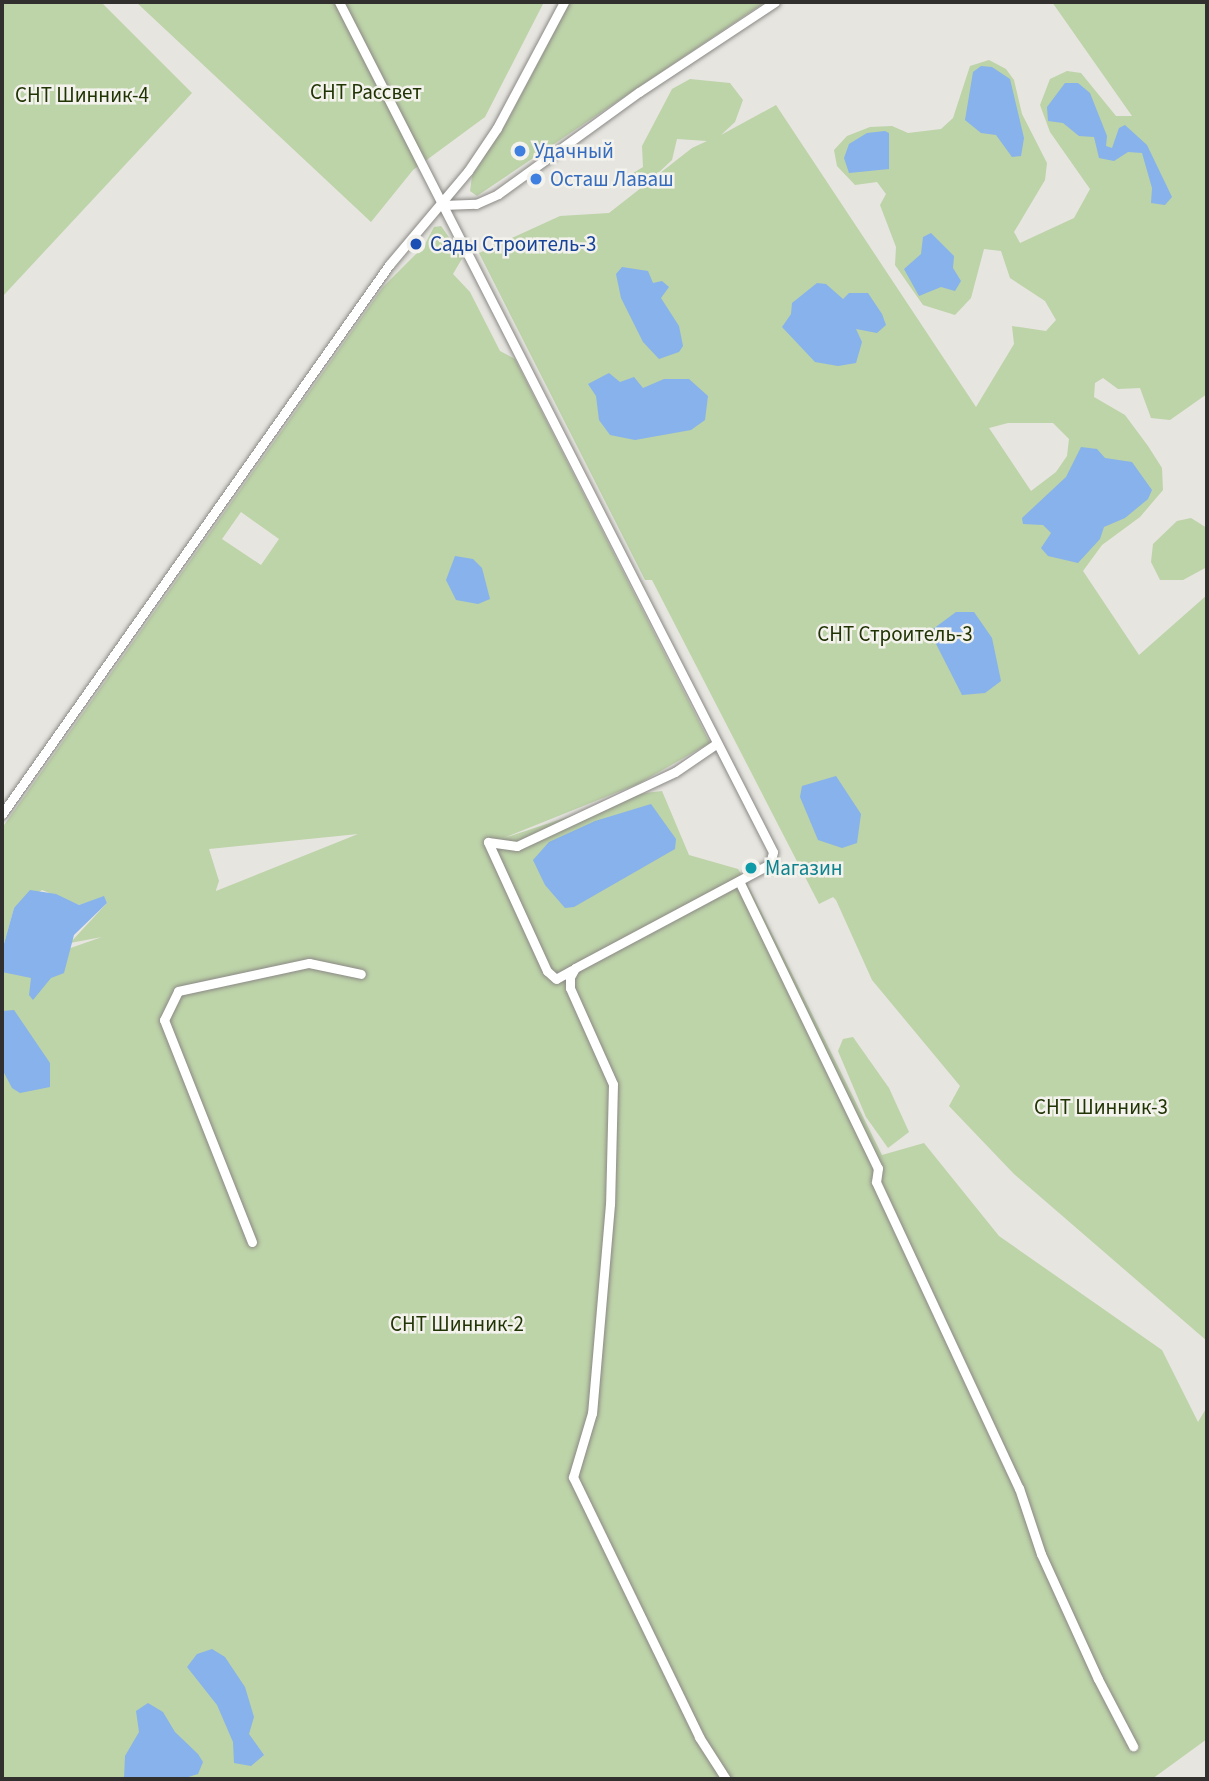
<!DOCTYPE html>
<html>
<head>
<meta charset="utf-8">
<style>
  body { margin:0 }
  #map { position:relative; width:1209px; height:1781px; overflow:hidden; background:#e6e5e0; font-family:"Source Sans 3",sans-serif }
  div>[style] { position:absolute }
  .green>* { inset:0; background:#bdd3a8 }
  .water>* { inset:0; background:#87b2eb }
  .roads { filter:drop-shadow(0 0 2px #8b8985) drop-shadow(0 0 2px #8b8985) }
  .minor>* { height:9px; margin:-4.5px; padding:0 4.5px; transform-origin:4.5px; border-radius:4.5px; background:#fff }
  .dots>* { width:19px; height:19px; translate:-50% -50%; box-sizing:border-box; border:4px solid #f3f2ed; border-radius:50% }
  span { translate:-50% -50%; white-space:nowrap; text-align:center; line-height:1.15; -webkit-text-stroke:5px #f3f2ed; paint-order:stroke }
  .park-label { font-size:21px; color:#203404 }
  .shop-label { font-size:21px; color:#366cbe }
  .left { translate:0 -50%; text-align:left }
  .transit-label { font-size:21px; color:#164399 }
  .culture-label { font-size:21px; color:#0d838f }
  .frame { position:absolute; inset:0; border:4px solid #31302e; pointer-events:none }
</style>
</head>
<body>
<div id="map">
  <div class="green">
    <i style="clip-path:polygon(2px 2px,101px 2px,192px 93px,2px 297px)"></i>
    <i style="clip-path:polygon(136px 2px,544px 2px,485px 117px,413px 170px,371px 222px)"></i>
    <i style="clip-path:polygon(570px 2px,765px 2px,477px 196px,470px 191px,472px 176px,507px 122px)"></i>
    <i style="clip-path:polygon(evenodd,1052px 2px,1207px 2px,1207px 394px,1170px 420px,1151px 418px,1140px 388px,1118px 389px,1103px 378px,1095px 383px,1094px 397px,1125px 415px,1148px 446px,1162px 468px,1163px 490px,1140px 517px,1102px 545px,1083px 571px,1139px 655px,1207px 595px,1207px 1341px,1014px 1174px,949px 1106px,960px 1086px,872px 980px,836px 900px,833px 897px,819px 904px,652px 580px,645px 580px,479px 253px,560px 216px,609px 213px,692px 148px,707px 141px,677px 139px,672px 160px,656px 175px,637px 185px,625px 178px,643px 167px,642px 146px,672px 89px,690px 79px,730px 83px,743px 100px,735px 122px,721px 135px,776px 105px,976px 407px,1014px 344px,1012px 326px,1046px 331px,1056px 320px,1045px 301px,1010px 278px,1001px 251px,984px 249px,971px 298px,955px 315px,923px 305px,895px 265px,896px 247px,880px 205px,886px 194px,877px 182px,855px 185px,837px 166px,834px 150px,847px 136px,870px 127px,892px 126px,908px 133px,941px 129px,953px 118px,970px 66px,989px 60px,1006px 69px,1014px 80px,1022px 114px,1047px 163px,1045px 180px,1014px 232px,1020px 243px,1074px 218px,1090px 189px,1050px 132px,1040px 105px,1050px 79px,1067px 71px,1081px 73px,1116px 116px,1132px 116px,1052px 2px,1008px 423px,1053px 423px,1069px 439px,1067px 456px,1056px 472px,1031px 491px,989px 428px,1008px 423px)"></i>
    <i style="clip-path:polygon(evenodd,441px 226px,463px 257px,453px 274px,470px 292px,500px 351px,515px 359px,710px 743px,638px 784px,501px 839px,637px 794px,662px 791px,689px 855px,738px 869px,747px 883px,882px 1155px,924px 1143px,999px 1236px,1162px 1350px,1198px 1422px,1207px 1407px,1207px 1739px,1152px 1779px,2px 1779px,2px 972px,102px 937px,70px 943px,107px 903px,104px 897px,79px 905px,42px 890px,14px 908px,2px 951px,2px 828px,383px 287px,424px 246px,434px 227px,441px 226px,241px 512px,279px 539px,261px 565px,222px 539px,241px 512px,441px 226px,358px 834px,216px 891px,216px 890px,219px 881px,209px 849px,358px 834px)"></i>
    <i style="clip-path:polygon(1191px 518px,1207px 528px,1207px 567px,1183px 580px,1160px 580px,1151px 562px,1153px 544px,1177px 521px)"></i>
    <i style="clip-path:polygon(853px 1037px,889px 1088px,909px 1132px,888px 1148px,866px 1117px,838px 1051px,843px 1039px)"></i>
  </div>
  <div class="water">
    <i style="clip-path:polygon(981px 66px,992px 67px,1010px 79px,1024px 138px,1021px 156px,1012px 157px,996px 135px,981px 133px,965px 120px,973px 72px)"></i>
    <i style="clip-path:polygon(1065px 83px,1078px 83px,1090px 93px,1107px 136px,1106px 146px,1112px 148px,1119px 128px,1125px 125px,1147px 145px,1172px 197px,1165px 205px,1151px 203px,1152px 188px,1142px 153px,1128px 152px,1114px 161px,1099px 158px,1094px 137px,1079px 136px,1063px 123px,1048px 121px,1047px 107px)"></i>
    <i style="clip-path:polygon(885px 131px,889px 133px,889px 169px,849px 173px,844px 158px,849px 144px,867px 133px)"></i>
    <i style="clip-path:polygon(931px 233px,954px 256px,953px 268px,961px 281px,955px 291px,941px 287px,919px 296px,904px 269px,921px 254px,923px 237px)"></i>
    <i style="clip-path:polygon(622px 267px,648px 271px,653px 283px,662px 281px,669px 287px,661px 298px,679px 326px,683px 346px,679px 352px,659px 359px,643px 342px,621px 298px,616px 274px)"></i>
    <i style="clip-path:polygon(817px 283px,826px 284px,843px 299px,849px 293px,868px 293px,882px 314px,886px 325px,877px 333px,856px 329px,862px 342px,856px 363px,838px 366px,815px 362px,782px 327px,791px 314px,792px 303px)"></i>
    <i style="clip-path:polygon(609px 373px,620px 382px,634px 377px,643px 388px,664px 379px,689px 379px,708px 396px,705px 420px,691px 430px,635px 440px,610px 435px,599px 420px,596px 396px,588px 384px)"></i>
    <i style="clip-path:polygon(1081px 447px,1097px 449px,1105px 458px,1132px 462px,1152px 490px,1148px 499px,1125px 518px,1104px 527px,1100px 539px,1078px 563px,1048px 556px,1041px 548px,1051px 533px,1043px 525px,1023px 524px,1022px 518px,1066px 477px)"></i>
    <i style="clip-path:polygon(455px 556px,473px 559px,482px 568px,490px 599px,478px 604px,456px 600px,446px 580px)"></i>
    <i style="clip-path:polygon(956px 612px,974px 612px,992px 638px,1001px 681px,985px 693px,962px 695px,934px 640px,933px 629px)"></i>
    <i style="clip-path:polygon(836px 776px,861px 814px,857px 843px,842px 848px,818px 840px,800px 797px,802px 786px)"></i>
    <i style="clip-path:polygon(651px 804px,676px 839px,675px 849px,574px 907px,565px 908px,545px 885px,533px 860px,549px 842px,595px 821px)"></i>
    <i style="clip-path:polygon(30px 890px,56px 894px,79px 905px,104px 896px,107px 903px,74px 935px,64px 973px,51px 978px,33px 1000px,29px 995px,31px 978px,2px 972px,2px 951px,14px 908px)"></i>
    <i style="clip-path:polygon(14px 1010px,50px 1063px,50px 1087px,20px 1093px,12px 1088px,2px 1069px,2px 1011px)"></i>
    <i style="clip-path:polygon(212px 1649px,225px 1657px,245px 1687px,254px 1717px,249px 1734px,264px 1755px,251px 1766px,234px 1763px,233px 1742px,217px 1705px,187px 1667px,197px 1654px)"></i>
    <i style="clip-path:polygon(148px 1703px,163px 1712px,175px 1732px,198px 1754px,203px 1762px,198px 1774px,182px 1779px,124px 1779px,125px 1756px,139px 1732px,136px 1711px)"></i>
  </div>
  <div class="roads">
    <div class="minor">
      <i style="left:339px;top:2px;width:954px;rotate:62.95deg"></i>
      <i style="left:773px;top:852px;width:12px;rotate:104deg"></i>
      <i style="left:770px;top:864px;width:221px;rotate:151.9deg"></i>
      <i style="left:575px;top:968px;width:10px;rotate:119deg"></i>
      <i style="left:570px;top:977px;width:11px;rotate:90deg"></i>
      <i style="left:570px;top:988px;width:105px;rotate:65.9deg"></i>
      <i style="left:613px;top:1084px;width:120px;rotate:91.4deg"></i>
      <i style="left:610px;top:1204px;width:210px;rotate:94.9deg"></i>
      <i style="left:592px;top:1413px;width:67px;rotate:106.5deg"></i>
      <i style="left:573px;top:1477px;width:289px;rotate:64.1deg"></i>
      <i style="left:699px;top:1737px;width:50px;rotate:57.3deg"></i>
      <i style="left:442px;top:205px;width:34px;rotate:-2deg"></i>
      <i style="left:476px;top:204px;width:24px;rotate:-24deg"></i>
      <i style="left:498px;top:194px;width:174px;rotate:-35.9deg"></i>
      <i style="left:639px;top:92px;width:163px;rotate:-33.5deg"></i>
      <i style="left:2px;top:814px;width:672px;rotate:-54.82deg"></i>
      <i style="left:389px;top:265px;width:123px;rotate:-50deg"></i>
      <i style="left:468px;top:171px;width:52px;rotate:-56deg"></i>
      <i style="left:497px;top:128px;width:143px;rotate:-62deg"></i>
      <i style="left:739px;top:881px;width:319px;rotate:64.2deg"></i>
      <i style="left:878px;top:1168px;width:14px;rotate:98deg"></i>
      <i style="left:876px;top:1182px;width:338px;rotate:65deg"></i>
      <i style="left:1019px;top:1488px;width:70px;rotate:71.6deg"></i>
      <i style="left:1041px;top:1554px;width:137px;rotate:65.5deg"></i>
      <i style="left:1098px;top:1679px;width:76px;rotate:62.4deg"></i>
      <i style="left:572px;top:970px;width:18px;rotate:151deg"></i>
      <i style="left:556px;top:979px;width:12px;rotate:-138deg"></i>
      <i style="left:547px;top:971px;width:142px;rotate:-114.6deg"></i>
      <i style="left:488px;top:842px;width:29px;rotate:8deg"></i>
      <i style="left:517px;top:846px;width:174px;rotate:-25.1deg"></i>
      <i style="left:675px;top:772px;width:50px;rotate:-34.3deg"></i>
      <i style="left:252px;top:1242px;width:239px;rotate:-111.6deg"></i>
      <i style="left:164px;top:1020px;width:32px;rotate:-64deg"></i>
      <i style="left:178px;top:991px;width:134px;rotate:-12.1deg"></i>
      <i style="left:309px;top:963px;width:53px;rotate:11.9deg"></i>
    </div>
  </div>
  <div class="dots">
    <i style="left:520px;top:151px;background:#3f7fe0"></i>
    <i style="left:536px;top:179px;background:#3f7fe0"></i>
    <i style="left:416px;top:244px;background:#1a4fb4"></i>
    <i style="left:751px;top:868px;background:#0f9aa8"></i>
  </div>
  <div class="park-label">
    <span style="left:366px;top:92px">СНТ Рассвет</span>
    <span style="left:82px;top:95px">СНТ Шинник-4</span>
    <span style="left:895px;top:634px">СНТ Строитель-3</span>
    <span style="left:1101px;top:1107px">СНТ Шинник-3</span>
    <span style="left:457px;top:1324px">СНТ Шинник-2</span>
  </div>
  <div class="shop-label">
    <span class="left" style="left:534px;top:151px">Удачный</span>
    <span class="left" style="left:550px;top:179px">Осташ Лаваш</span>
  </div>
  <div class="transit-label">
    <span class="left" style="left:430px;top:244px">Сады Строитель-3</span>
  </div>
  <div class="culture-label">
    <span class="left" style="left:765px;top:868px">Магазин</span>
  </div>
  <div class="frame"></div>
</div>
</body>
</html>
